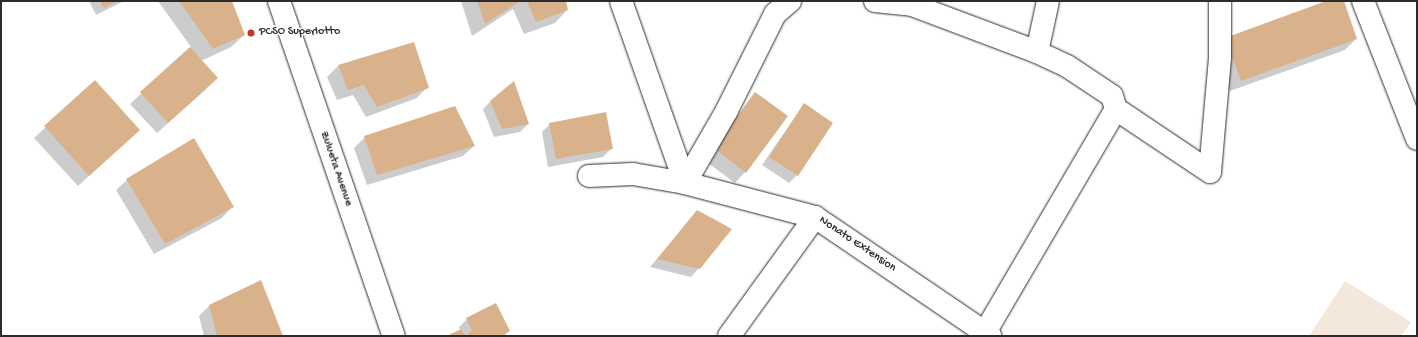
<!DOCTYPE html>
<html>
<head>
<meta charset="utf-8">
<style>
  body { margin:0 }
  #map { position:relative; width:1418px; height:337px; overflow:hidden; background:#fff; font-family:"Gochi Hand",sans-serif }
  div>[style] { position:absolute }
  .built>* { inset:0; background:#f4e8dc }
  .shadow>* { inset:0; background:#0003 }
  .building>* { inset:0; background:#d9b28b }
  .roads { filter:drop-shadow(0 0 1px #2b2b2b) drop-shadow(0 0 1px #2b2b2b) }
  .street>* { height:22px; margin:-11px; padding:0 11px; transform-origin:11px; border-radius:11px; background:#fff }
  .primary>* { height:22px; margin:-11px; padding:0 11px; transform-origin:11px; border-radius:11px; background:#fff }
  .dots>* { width:11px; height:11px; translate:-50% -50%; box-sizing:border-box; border:2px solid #fff; border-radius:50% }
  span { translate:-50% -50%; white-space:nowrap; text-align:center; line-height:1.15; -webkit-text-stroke:3px #fff; paint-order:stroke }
  .poi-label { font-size:12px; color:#2b2b2b }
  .left { translate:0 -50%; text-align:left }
  .street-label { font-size:12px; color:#2b2b2b }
  .frame { position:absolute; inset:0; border:2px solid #2b2b2b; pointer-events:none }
</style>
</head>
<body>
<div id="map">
  <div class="built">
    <i style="clip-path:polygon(1345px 281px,1411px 322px,1401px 336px,1309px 336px)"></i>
  </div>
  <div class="shadow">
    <i style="clip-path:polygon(89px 1px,124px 1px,96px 15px)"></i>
    <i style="clip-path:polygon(158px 1px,231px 1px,244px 35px,231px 47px,201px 61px,206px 89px,157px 133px,130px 104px,191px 47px)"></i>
    <i style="clip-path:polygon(461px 1px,565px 1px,567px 10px,555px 23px,524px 34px,513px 9px,472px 36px)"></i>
    <i style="clip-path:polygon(1329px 1px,1343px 1px,1356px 39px,1345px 50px,1230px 91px,1215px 50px)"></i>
    <i style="clip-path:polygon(414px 43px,427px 87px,417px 98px,366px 117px,353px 95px,337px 100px,327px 77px,338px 66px)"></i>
    <i style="clip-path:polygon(95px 82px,127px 141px,78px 186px,34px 138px)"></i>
    <i style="clip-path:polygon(756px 93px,745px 172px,735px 183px,704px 160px)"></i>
    <i style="clip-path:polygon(491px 101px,528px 124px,520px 132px,494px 137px,483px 109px)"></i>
    <i style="clip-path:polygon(804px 104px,797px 175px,789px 183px,762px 165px)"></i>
    <i style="clip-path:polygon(550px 124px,611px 149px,603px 157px,548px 167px,542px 132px)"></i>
    <i style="clip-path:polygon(365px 137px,474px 146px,463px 156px,367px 185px,354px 148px)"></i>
    <i style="clip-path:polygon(127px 180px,232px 207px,222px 218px,154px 254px,116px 190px)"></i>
    <i style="clip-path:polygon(697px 212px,699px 268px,691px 277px,650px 267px)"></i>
    <i style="clip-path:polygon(210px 305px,282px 336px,204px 336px,199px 316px)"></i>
    <i style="clip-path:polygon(467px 319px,509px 331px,504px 336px,449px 336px,460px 330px,459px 327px)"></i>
  </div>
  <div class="building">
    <i style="clip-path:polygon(100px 1px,118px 1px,104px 8px)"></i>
    <i style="clip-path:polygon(179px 1px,232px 1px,245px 35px,213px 49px)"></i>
    <i style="clip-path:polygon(477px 1px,520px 1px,485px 24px)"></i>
    <i style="clip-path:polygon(527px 1px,566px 1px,568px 10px,536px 22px)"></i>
    <i style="clip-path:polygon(1326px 1px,1344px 1px,1357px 39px,1241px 81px,1225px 38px)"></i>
    <i style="clip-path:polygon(414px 42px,429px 88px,377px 107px,364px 85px,348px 90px,338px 65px)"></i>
    <i style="clip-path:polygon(190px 47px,218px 78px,168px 123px,140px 92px)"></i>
    <i style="clip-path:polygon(95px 80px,140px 130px,89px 176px,44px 126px)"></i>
    <i style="clip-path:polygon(514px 81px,529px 124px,502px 129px,490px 101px)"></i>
    <i style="clip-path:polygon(755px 92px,788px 116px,746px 173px,714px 148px)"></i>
    <i style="clip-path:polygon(804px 103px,833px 123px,798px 176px,769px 157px)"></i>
    <i style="clip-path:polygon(455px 106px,475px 146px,377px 175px,364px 136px)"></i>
    <i style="clip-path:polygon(606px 112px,613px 149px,556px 159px,549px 123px)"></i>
    <i style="clip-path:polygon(194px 138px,234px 207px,165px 244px,126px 179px)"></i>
    <i style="clip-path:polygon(697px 210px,732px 229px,700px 269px,657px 259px)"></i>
    <i style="clip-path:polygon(261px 280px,283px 336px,217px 336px,209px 305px)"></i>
    <i style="clip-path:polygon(496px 303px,510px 331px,501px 336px,467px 336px,472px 330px,466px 318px)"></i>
    <i style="clip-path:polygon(461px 329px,465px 336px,447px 336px)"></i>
  </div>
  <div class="roads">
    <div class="street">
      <i style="left:621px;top:1px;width:193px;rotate:70.6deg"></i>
      <i style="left:875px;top:1px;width:37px;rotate:6deg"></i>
      <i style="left:912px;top:5px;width:134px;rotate:20.6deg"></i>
      <i style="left:1037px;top:52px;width:33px;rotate:25deg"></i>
      <i style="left:1067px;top:66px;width:54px;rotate:33.7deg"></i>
      <i style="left:1112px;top:96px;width:14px;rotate:73deg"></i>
      <i style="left:1116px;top:109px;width:259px;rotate:120.4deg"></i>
      <i style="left:1363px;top:1px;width:148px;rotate:68.6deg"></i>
      <i style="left:1037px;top:52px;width:52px;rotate:-77.8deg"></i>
      <i style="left:1116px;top:109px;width:113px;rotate:33.8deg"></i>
      <i style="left:1210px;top:172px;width:115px;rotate:-85deg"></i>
      <i style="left:1220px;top:57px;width:56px;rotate:-90deg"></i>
      <i style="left:589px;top:176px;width:44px;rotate:-2.6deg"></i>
      <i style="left:633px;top:174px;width:53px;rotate:9.8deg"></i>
      <i style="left:685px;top:183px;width:134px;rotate:14.7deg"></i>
      <i style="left:815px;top:217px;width:212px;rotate:34.2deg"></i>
      <i style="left:685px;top:183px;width:82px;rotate:-60deg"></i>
      <i style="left:726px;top:112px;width:110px;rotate:-63.4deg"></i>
      <i style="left:775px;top:14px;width:20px;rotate:-41deg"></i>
      <i style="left:729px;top:336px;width:147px;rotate:-54.1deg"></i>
    </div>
    <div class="primary">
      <i style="left:279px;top:1px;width:354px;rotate:71.1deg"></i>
    </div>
  </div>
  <div class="dots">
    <i style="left:251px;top:33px;background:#c8321e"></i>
  </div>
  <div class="poi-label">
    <span class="left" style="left:259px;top:33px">PCSO Superlotto</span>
  </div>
  <div class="street-label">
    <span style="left:335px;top:169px;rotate:71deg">Zulueta Avenue</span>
    <span style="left:857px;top:245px;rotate:34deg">Nonato Extension</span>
  </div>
  <div class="frame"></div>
</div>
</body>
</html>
